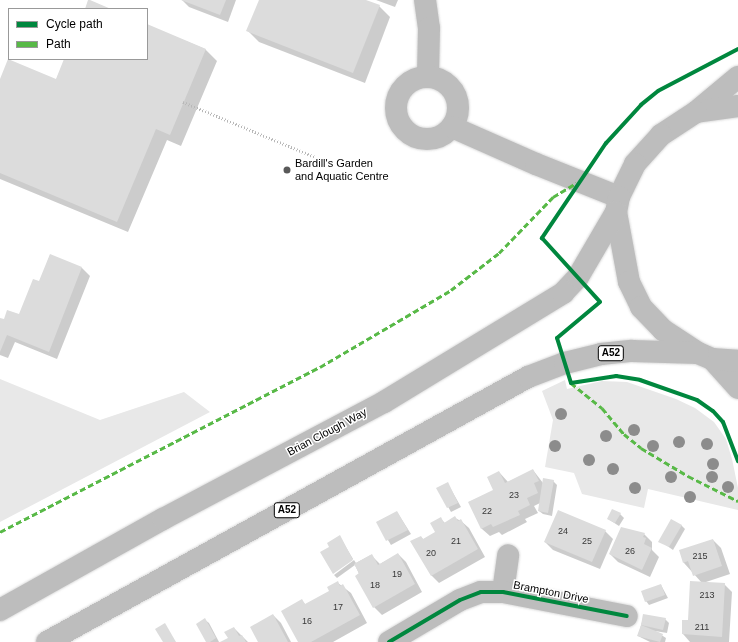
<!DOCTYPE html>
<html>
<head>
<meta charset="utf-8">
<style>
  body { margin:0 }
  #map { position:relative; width:738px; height:642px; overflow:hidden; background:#fff; font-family:Helvetica,sans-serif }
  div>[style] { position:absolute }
  .green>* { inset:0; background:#e8e8e8 }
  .shadow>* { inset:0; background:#0003 }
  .building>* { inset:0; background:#dcdcdc }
  .path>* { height:2.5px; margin-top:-1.25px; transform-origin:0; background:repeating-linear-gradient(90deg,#b8b8b8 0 1px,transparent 0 3px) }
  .roads { filter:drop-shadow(0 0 1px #dbdbdb) drop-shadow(0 0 1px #dbdbdb) }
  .minor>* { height:22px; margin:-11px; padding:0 11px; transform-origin:11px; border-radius:11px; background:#bdbdbd }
  .minor>.ring { margin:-11px; padding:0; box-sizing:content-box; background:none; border:22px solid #bdbdbd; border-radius:50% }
  .major>* { height:22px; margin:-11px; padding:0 11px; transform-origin:11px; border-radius:11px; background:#bdbdbd }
  .highway>* { height:22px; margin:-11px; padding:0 11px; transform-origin:11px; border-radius:11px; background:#bdbdbd }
  .quiet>* { height:3px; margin-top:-1.5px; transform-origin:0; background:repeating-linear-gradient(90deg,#58b947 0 6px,transparent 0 9px) }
  .cycleway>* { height:4px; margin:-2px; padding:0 2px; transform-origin:2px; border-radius:2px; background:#00873e }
  .trees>* { width:12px; height:12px; margin:-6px; border-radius:50%; background:#8c8c8c }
  .dots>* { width:11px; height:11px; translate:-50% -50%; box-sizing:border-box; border:2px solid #fff; border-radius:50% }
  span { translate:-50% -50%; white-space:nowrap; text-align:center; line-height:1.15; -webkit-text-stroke:3px #fff; paint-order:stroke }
  .number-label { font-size:9px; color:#373737 }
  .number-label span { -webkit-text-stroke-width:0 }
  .shield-label span { padding:1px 3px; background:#fff; border:1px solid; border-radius:3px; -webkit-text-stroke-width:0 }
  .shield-label { font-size:10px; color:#000; font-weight:700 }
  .poi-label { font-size:11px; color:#000 }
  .left { translate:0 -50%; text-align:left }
  .street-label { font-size:11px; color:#000 }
  .legend { position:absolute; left:8px; top:8px; width:140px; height:52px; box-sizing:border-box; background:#fff; border:1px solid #999; margin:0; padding:5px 7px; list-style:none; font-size:12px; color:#000 }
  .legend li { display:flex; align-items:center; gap:8px; height:20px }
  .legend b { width:20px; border:1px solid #999 }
</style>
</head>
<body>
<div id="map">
  <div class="green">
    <i style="clip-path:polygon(0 379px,100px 420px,184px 392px,210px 412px,0 522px)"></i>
    <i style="clip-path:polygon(565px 380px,567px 389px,602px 381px,627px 382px,676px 399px,695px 408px,714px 422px,726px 439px,732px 459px,738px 488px,738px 510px,648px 489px,644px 508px,582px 494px,574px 473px,545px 467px,553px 420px,542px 391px)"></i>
  </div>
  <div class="shadow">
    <i style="clip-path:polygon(182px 0,236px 0,228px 22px,189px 7px)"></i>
    <i style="clip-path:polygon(260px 0,364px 0,379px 6px,390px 17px,365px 83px,259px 42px,248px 31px)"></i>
    <i style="clip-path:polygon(376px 0,398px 0,395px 7px)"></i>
    <i style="clip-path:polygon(147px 25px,205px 49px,217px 61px,181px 146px,167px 140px,128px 232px,0 179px,0 82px,56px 80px,65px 59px,147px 59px)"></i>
    <i style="clip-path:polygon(50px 255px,82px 268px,90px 276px,57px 359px,15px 342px,8px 358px,0 355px,0 319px,4px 321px,19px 316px,40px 282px)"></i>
    <i style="clip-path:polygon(533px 470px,543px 483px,553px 481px,557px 485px,552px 516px,543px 514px,539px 511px,540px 503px,534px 506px,538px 513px,525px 519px,527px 522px,502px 535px,499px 532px,490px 536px,482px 529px,469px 502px,495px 490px,499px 472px,508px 482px)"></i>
    <i style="clip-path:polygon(448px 484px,461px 507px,451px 512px,438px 489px)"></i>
    <i style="clip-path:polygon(397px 512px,411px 534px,391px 545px,377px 522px)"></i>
    <i style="clip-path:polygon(620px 514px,624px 518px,619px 526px,608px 519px)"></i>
    <i style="clip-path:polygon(440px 518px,445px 523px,455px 518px,461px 521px,469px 528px,485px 557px,439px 583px,431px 575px,421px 537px,424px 540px,436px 533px)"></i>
    <i style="clip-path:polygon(681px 525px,685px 529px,673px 550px,660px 541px)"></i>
    <i style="clip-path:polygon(605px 531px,613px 539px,600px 569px,553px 550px,545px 542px)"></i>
    <i style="clip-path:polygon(644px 534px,652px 542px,652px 550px,659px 557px,650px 577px,618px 562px,610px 554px)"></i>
    <i style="clip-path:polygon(340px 537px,353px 559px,333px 573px,330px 547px)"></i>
    <i style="clip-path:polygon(713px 540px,721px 548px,730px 574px,703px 583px,724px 584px,732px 592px,729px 642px,690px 642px,683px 634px,702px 583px,684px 563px,680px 551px)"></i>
    <i style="clip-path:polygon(398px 554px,406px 562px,422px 592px,382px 615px,374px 607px,355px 565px,337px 578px,334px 575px,354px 560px,356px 563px,371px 555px,380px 564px)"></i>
    <i style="clip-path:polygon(338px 583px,351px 593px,367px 623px,333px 642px,299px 642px,302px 601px,306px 605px,330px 592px)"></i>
    <i style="clip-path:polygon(661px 585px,668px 598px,649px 605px,646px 601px)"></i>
    <i style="clip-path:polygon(273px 615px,281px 623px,291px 642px,259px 642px)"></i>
    <i style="clip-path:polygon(644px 615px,665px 619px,669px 623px,667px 633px,655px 631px,666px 638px,665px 642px,650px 642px,638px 636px)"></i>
    <i style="clip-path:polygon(205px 620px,209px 623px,219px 642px,207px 642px)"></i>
    <i style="clip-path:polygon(234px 628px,248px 642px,222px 642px,229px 638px)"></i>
  </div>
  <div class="building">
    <i style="clip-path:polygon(88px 0,90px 0,111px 9px,85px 9px)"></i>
    <i style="clip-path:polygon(181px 0,226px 0,220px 15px)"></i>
    <i style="clip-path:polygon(259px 0,366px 0,380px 5px,353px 73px,246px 31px)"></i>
    <i style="clip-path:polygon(147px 24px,206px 49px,170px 135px,156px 129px,117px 222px,0 173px,0 79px,8px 59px,56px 79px,64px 59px,147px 59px)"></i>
    <i style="clip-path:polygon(50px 254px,82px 267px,49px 352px,7px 335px,0 352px,0 318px,4px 319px,7px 310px,19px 314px,33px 279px,39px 281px)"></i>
    <i style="clip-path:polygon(533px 469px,539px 481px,534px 483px,538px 493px,527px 498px,530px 505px,518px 511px,520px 515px,493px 527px,491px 524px,481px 529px,468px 502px,493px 490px,487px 477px,499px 471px,505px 483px)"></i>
    <i style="clip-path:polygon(543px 478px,554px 480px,548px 513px,538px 511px)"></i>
    <i style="clip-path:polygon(448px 482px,458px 503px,447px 508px,436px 488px)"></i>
    <i style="clip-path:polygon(612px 509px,621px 513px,615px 523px,607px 519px)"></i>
    <i style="clip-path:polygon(558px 510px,606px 530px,592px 562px,544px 542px)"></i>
    <i style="clip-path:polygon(397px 511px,408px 530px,386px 541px,376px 522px)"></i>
    <i style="clip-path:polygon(455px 516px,458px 521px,461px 519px,478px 549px,431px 576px,410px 541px,421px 536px,423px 539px,435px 532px,430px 523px,441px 517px,444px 523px)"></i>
    <i style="clip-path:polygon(671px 519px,682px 525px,669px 547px,658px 542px)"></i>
    <i style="clip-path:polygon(621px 527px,645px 533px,643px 537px,646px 538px,644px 544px,652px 548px,642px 570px,609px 554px)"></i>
    <i style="clip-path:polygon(340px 535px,353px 560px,333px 574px,320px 552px,329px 547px,327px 543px)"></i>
    <i style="clip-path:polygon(713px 539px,722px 566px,693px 576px,688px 561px,683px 563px,679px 550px)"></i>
    <i style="clip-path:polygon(398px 553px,415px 584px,373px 608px,355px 576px,359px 573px,354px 564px,372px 554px,378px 565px)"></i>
    <i style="clip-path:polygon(338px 581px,340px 586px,343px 584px,360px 615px,311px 642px,298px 642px,281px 611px,302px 599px,305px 604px,329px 591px,327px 587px)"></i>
    <i style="clip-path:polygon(690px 581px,725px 583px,722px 637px,682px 634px,682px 620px,688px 620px)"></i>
    <i style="clip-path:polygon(661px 584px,665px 595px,645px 602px,641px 591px)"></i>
    <i style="clip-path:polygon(273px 614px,288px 642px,258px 642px,250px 627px)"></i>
    <i style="clip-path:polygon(643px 614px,666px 618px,663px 630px,641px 625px)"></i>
    <i style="clip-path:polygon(205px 618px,216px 638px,210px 642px,206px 642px,196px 624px)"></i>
    <i style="clip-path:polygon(165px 623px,176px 642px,163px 642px,155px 629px)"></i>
    <i style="clip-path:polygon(641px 625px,663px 634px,660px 642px,637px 636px)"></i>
    <i style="clip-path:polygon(234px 627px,239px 636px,242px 635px,246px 642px,220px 642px,228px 638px,224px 632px)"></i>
  </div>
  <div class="path">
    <i style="left:183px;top:102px;width:143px;rotate:22.6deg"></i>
  </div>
  <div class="roads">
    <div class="minor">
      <i style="left:425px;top:0;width:28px;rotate:82deg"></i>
      <i style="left:429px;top:28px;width:48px;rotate:91.2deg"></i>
      <i class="ring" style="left:396px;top:77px;width:40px;height:40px"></i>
      <i style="left:452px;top:127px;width:92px;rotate:23.8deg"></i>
      <i style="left:536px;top:164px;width:89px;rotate:21.7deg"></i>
      <i style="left:503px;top:592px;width:37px;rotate:-82deg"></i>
      <i style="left:389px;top:642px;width:82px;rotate:-30.6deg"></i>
      <i style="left:460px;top:600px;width:22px;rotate:-21deg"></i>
      <i style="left:481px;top:592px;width:22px"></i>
      <i style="left:503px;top:592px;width:126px;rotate:11deg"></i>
    </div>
    <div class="major">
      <i style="left:696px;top:112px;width:55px;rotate:-39.8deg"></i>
      <i style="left:712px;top:359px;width:39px;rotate:48deg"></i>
    </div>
    <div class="highway">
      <i style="left:738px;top:106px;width:42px;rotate:171.9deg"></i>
      <i style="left:696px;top:112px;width:42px;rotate:146.7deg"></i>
      <i style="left:661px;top:135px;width:39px;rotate:132deg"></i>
      <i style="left:635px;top:164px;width:37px;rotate:116deg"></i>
      <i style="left:619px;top:197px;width:15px;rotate:101deg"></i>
      <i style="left:616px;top:212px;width:71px;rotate:79.5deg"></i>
      <i style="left:629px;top:282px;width:28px;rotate:64deg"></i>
      <i style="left:641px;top:307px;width:32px;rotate:46deg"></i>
      <i style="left:663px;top:330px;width:42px;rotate:33.3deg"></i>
      <i style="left:698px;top:353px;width:15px;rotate:23deg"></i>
      <i style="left:712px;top:359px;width:26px;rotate:4deg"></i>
      <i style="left:0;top:610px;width:187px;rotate:-29.2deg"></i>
      <i style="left:163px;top:519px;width:250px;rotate:-27.9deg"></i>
      <i style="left:384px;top:402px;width:210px;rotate:-31.3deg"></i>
      <i style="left:563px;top:293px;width:22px;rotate:-47deg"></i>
      <i style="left:578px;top:277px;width:75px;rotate:-59.7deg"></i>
      <i style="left:47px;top:642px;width:549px;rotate:-28.85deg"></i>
      <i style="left:528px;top:377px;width:40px;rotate:-21deg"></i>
      <i style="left:565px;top:363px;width:37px;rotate:-14deg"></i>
      <i style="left:601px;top:354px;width:31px;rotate:-6deg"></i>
      <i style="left:632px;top:351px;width:66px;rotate:1.7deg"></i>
    </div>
  </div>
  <div class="quiet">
    <i style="left:571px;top:383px;width:40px;rotate:39deg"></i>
    <i style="left:602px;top:408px;width:34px;rotate:50deg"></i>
    <i style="left:624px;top:434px;width:22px;rotate:39deg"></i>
    <i style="left:641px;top:448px;width:55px;rotate:30.8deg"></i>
    <i style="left:688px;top:476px;width:56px;rotate:26.6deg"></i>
    <i style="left:0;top:532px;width:360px;rotate:-27.3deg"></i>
    <i style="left:320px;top:367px;width:152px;rotate:-30.4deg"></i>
    <i style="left:451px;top:290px;width:61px;rotate:-37.6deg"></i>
    <i style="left:499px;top:253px;width:78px;rotate:-46deg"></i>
    <i style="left:553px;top:197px;width:27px;rotate:-31deg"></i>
  </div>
  <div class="cycleway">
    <i style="left:738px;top:49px;width:90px;rotate:152.3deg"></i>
    <i style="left:658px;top:91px;width:22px;rotate:141deg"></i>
    <i style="left:641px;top:105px;width:52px;rotate:132.6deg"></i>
    <i style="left:606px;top:143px;width:115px;rotate:124deg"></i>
    <i style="left:542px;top:238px;width:86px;rotate:47.8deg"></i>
    <i style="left:600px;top:302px;width:56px;rotate:140.1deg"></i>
    <i style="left:557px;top:338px;width:47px;rotate:72.7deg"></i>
    <i style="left:571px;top:383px;width:46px;rotate:-8.8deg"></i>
    <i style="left:616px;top:376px;width:24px;rotate:9deg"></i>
    <i style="left:640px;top:380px;width:60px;rotate:19.3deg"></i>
    <i style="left:697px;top:400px;width:19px;rotate:35deg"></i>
    <i style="left:713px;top:411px;width:15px;rotate:48deg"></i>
    <i style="left:723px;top:422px;width:42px;rotate:69deg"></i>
    <i style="left:389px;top:642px;width:82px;rotate:-30.6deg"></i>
    <i style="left:460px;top:600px;width:22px;rotate:-21deg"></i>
    <i style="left:481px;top:592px;width:22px"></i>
    <i style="left:503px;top:592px;width:126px;rotate:11deg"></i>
  </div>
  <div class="trees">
    <i style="left:561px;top:414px"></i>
    <i style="left:634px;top:430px"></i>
    <i style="left:606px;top:436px"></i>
    <i style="left:679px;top:442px"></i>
    <i style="left:707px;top:444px"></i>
    <i style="left:555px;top:446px"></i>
    <i style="left:653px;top:446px"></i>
    <i style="left:589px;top:460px"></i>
    <i style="left:713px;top:464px"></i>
    <i style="left:613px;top:469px"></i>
    <i style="left:671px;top:477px"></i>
    <i style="left:712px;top:477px"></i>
    <i style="left:728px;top:487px"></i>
    <i style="left:635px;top:488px"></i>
    <i style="left:690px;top:497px"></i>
  </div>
  <div class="dots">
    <i style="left:287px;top:170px;background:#595959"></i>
  </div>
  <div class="number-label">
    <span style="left:514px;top:495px">23</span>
    <span style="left:487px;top:511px">22</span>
    <span style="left:563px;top:531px">24</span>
    <span style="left:456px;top:541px">21</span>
    <span style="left:587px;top:541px">25</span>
    <span style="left:630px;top:551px">26</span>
    <span style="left:431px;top:553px">20</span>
    <span style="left:700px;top:556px">215</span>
    <span style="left:397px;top:574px">19</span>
    <span style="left:375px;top:585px">18</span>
    <span style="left:707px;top:595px">213</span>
    <span style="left:338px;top:607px">17</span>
    <span style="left:307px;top:621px">16</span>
    <span style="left:702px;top:627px">211</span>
  </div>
  <div class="shield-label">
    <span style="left:611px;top:353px">A52</span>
    <span style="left:287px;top:510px">A52</span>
  </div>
  <div class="poi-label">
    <span class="left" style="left:295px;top:170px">Bardill's Garden<br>and Aquatic Centre</span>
  </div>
  <div class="street-label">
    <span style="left:327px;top:432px;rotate:-28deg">Brian Clough Way</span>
    <span style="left:551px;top:592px;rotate:11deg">Brampton Drive</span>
  </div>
  <ul class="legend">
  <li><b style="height:5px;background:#00873e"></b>Cycle path</li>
  <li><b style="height:5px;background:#58b947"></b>Path</li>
  </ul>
</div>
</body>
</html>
